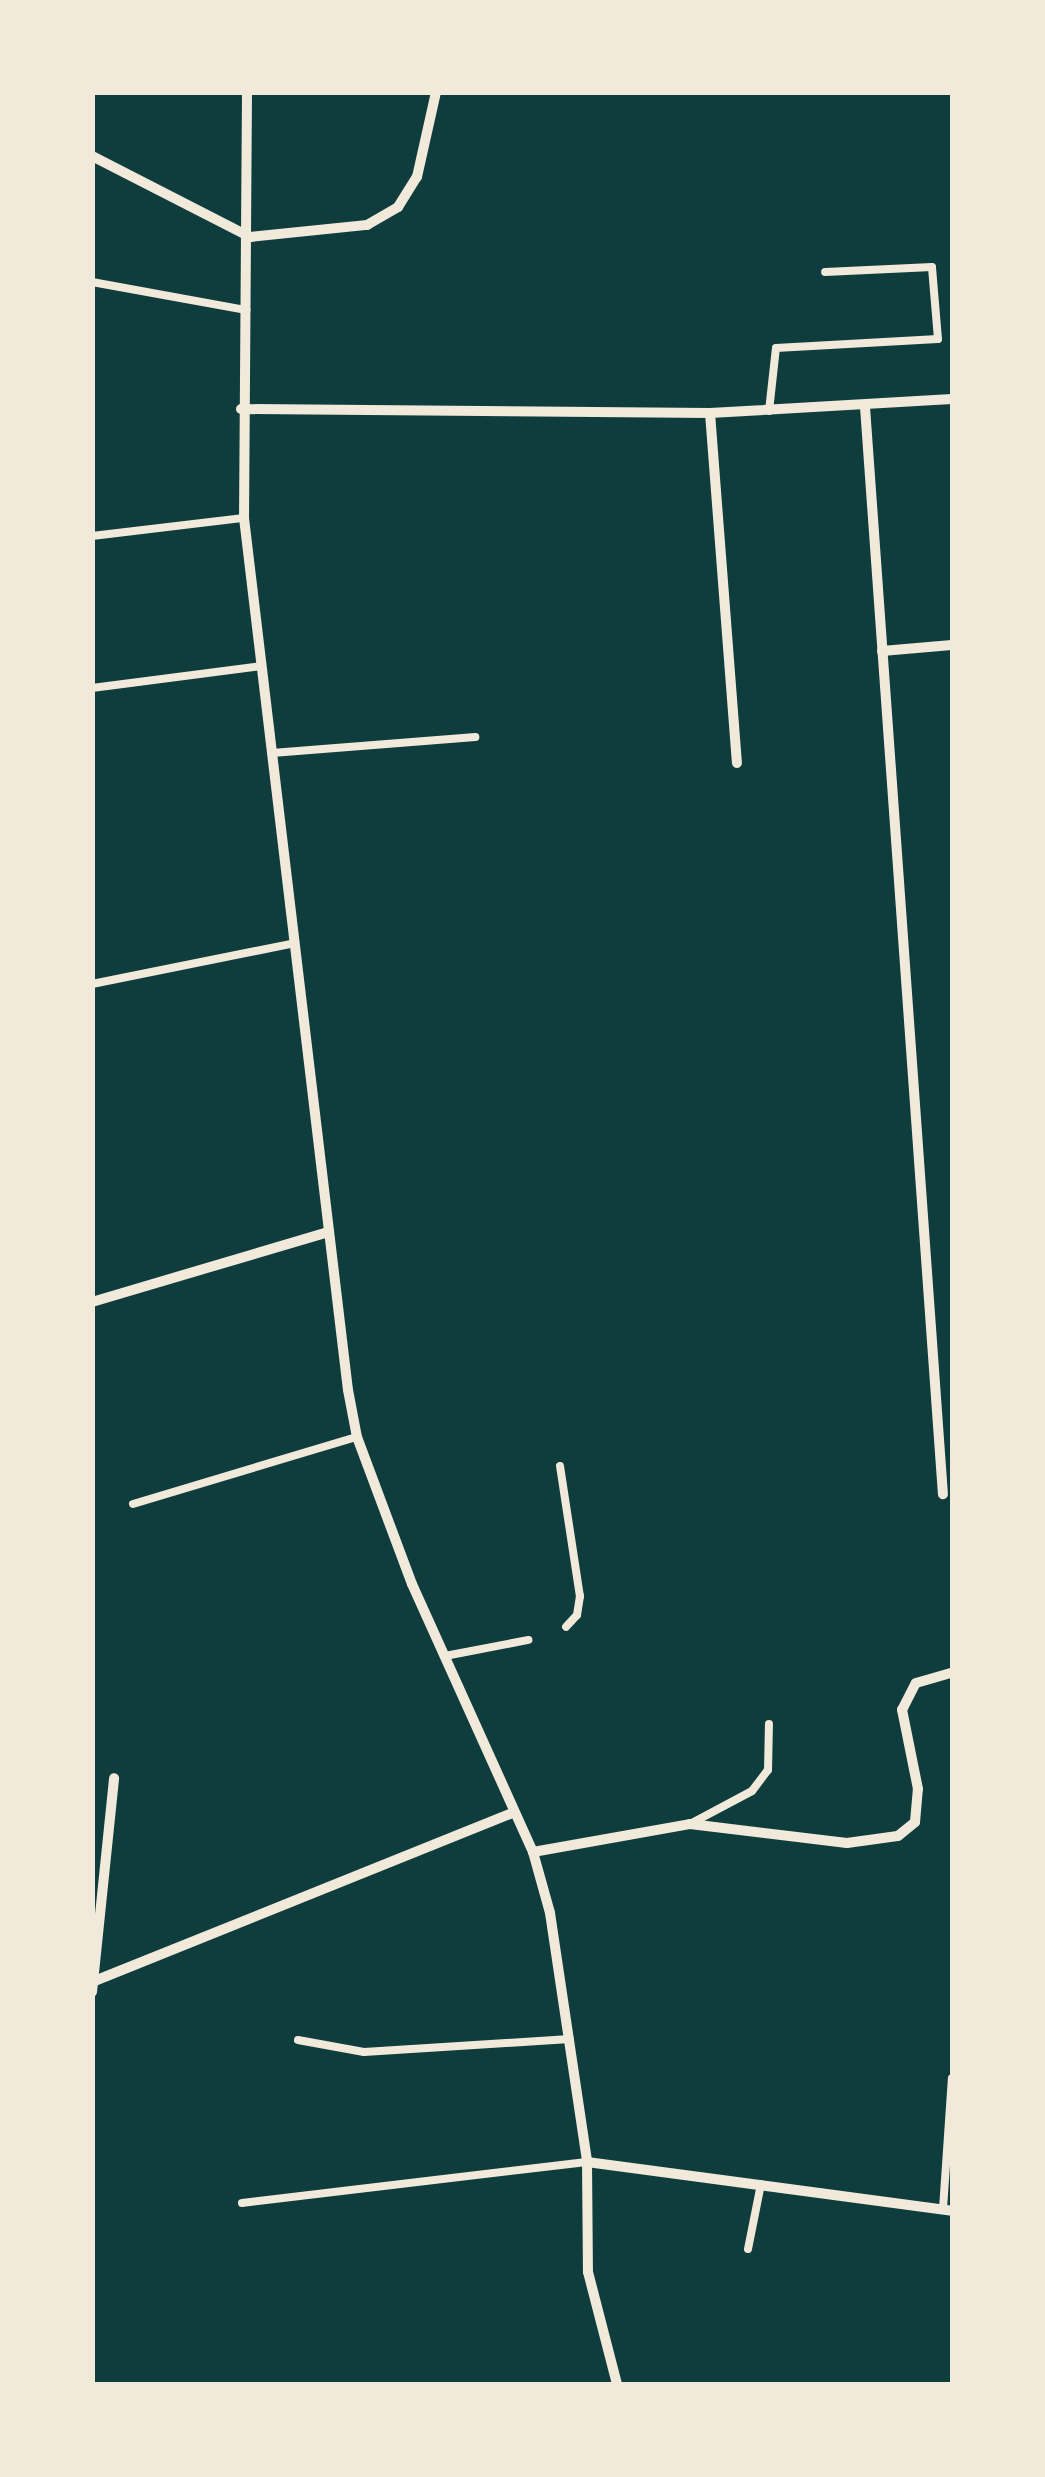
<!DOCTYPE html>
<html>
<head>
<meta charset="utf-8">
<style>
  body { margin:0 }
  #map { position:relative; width:1045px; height:2477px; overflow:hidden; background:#0f3d3e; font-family:"Open Sans",sans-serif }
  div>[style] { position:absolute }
  .service>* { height:8px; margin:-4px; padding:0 4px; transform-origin:4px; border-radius:4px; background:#f1e9da }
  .minor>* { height:10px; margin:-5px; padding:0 5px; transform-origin:5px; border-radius:5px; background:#f1e9da }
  span { translate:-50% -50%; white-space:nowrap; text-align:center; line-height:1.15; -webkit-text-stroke:10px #f1e9da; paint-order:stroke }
  .frame { position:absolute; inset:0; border:95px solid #f1e9da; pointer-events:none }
</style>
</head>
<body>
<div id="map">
  <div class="service">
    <i style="left:92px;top:282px;width:157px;rotate:10.3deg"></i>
    <i style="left:769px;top:411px;width:63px;rotate:-83.7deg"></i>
    <i style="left:776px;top:348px;width:162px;rotate:-3.2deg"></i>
    <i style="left:938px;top:339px;width:72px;rotate:-94.8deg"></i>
    <i style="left:932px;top:267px;width:107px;rotate:177.3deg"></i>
    <i style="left:92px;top:536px;width:153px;rotate:-6.8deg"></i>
    <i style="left:92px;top:688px;width:171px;rotate:-7.4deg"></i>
    <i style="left:272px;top:753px;width:204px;rotate:-4.5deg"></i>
    <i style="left:92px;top:984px;width:207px;rotate:-11.4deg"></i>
    <i style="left:560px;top:1466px;width:132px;rotate:81.3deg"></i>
    <i style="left:580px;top:1596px;width:19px;rotate:99deg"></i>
    <i style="left:577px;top:1615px;width:16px;rotate:133deg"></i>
    <i style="left:133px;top:1504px;width:234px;rotate:-16.7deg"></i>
    <i style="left:445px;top:1656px;width:85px;rotate:-10.9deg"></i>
    <i style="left:690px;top:1824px;width:70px;rotate:-28deg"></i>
    <i style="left:752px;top:1791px;width:26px;rotate:-53deg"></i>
    <i style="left:768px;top:1770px;width:46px;rotate:-88.8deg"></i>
    <i style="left:298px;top:2040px;width:67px;rotate:10.3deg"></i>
    <i style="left:364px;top:2052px;width:206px;rotate:-3.6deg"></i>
    <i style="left:242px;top:2203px;width:347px;rotate:-6.8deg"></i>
    <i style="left:943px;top:2209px;width:131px;rotate:-86.1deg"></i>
    <i style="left:748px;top:2249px;width:66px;rotate:-78.7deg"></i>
  </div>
  <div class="minor">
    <i style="left:247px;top:92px;width:426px;rotate:90.4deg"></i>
    <i style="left:244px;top:518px;width:878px;rotate:83.2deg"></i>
    <i style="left:348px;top:1390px;width:48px;rotate:79.2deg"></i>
    <i style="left:357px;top:1437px;width:157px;rotate:69.5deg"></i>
    <i style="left:412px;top:1584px;width:294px;rotate:65.7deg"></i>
    <i style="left:533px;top:1852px;width:63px;rotate:74.4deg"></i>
    <i style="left:550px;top:1913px;width:252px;rotate:81.5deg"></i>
    <i style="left:587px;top:2162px;width:110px;rotate:89.5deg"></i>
    <i style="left:588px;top:2272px;width:116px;rotate:75.5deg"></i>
    <i style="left:92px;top:156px;width:178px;rotate:27.1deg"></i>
    <i style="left:250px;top:237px;width:118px;rotate:-5.9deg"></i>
    <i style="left:367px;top:225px;width:36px;rotate:-30deg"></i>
    <i style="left:398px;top:207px;width:36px;rotate:-58deg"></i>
    <i style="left:417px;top:177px;width:87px;rotate:-77.4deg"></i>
    <i style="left:865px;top:407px;width:1090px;rotate:85.9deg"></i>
    <i style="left:241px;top:409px;width:469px;rotate:0.5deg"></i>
    <i style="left:710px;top:413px;width:242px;rotate:-3.3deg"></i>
    <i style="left:710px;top:413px;width:351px;rotate:85.6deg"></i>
    <i style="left:882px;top:651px;width:70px;rotate:-4.9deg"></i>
    <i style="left:92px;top:1302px;width:247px;rotate:-16.5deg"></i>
    <i style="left:533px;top:1852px;width:159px;rotate:-10.1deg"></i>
    <i style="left:690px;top:1824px;width:158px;rotate:6.9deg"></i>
    <i style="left:847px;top:1843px;width:51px;rotate:-7.8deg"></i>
    <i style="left:898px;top:1836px;width:22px;rotate:-39deg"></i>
    <i style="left:915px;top:1822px;width:33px;rotate:-85deg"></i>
    <i style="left:918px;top:1789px;width:81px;rotate:-101.4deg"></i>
    <i style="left:902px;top:1710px;width:30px;rotate:-63deg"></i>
    <i style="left:916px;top:1683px;width:37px;rotate:-16deg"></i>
    <i style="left:92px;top:1982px;width:455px;rotate:-21.9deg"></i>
    <i style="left:92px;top:1992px;width:215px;rotate:-84.1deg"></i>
    <i style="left:587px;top:2162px;width:368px;rotate:7.6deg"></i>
  </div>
  <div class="frame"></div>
</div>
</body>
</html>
